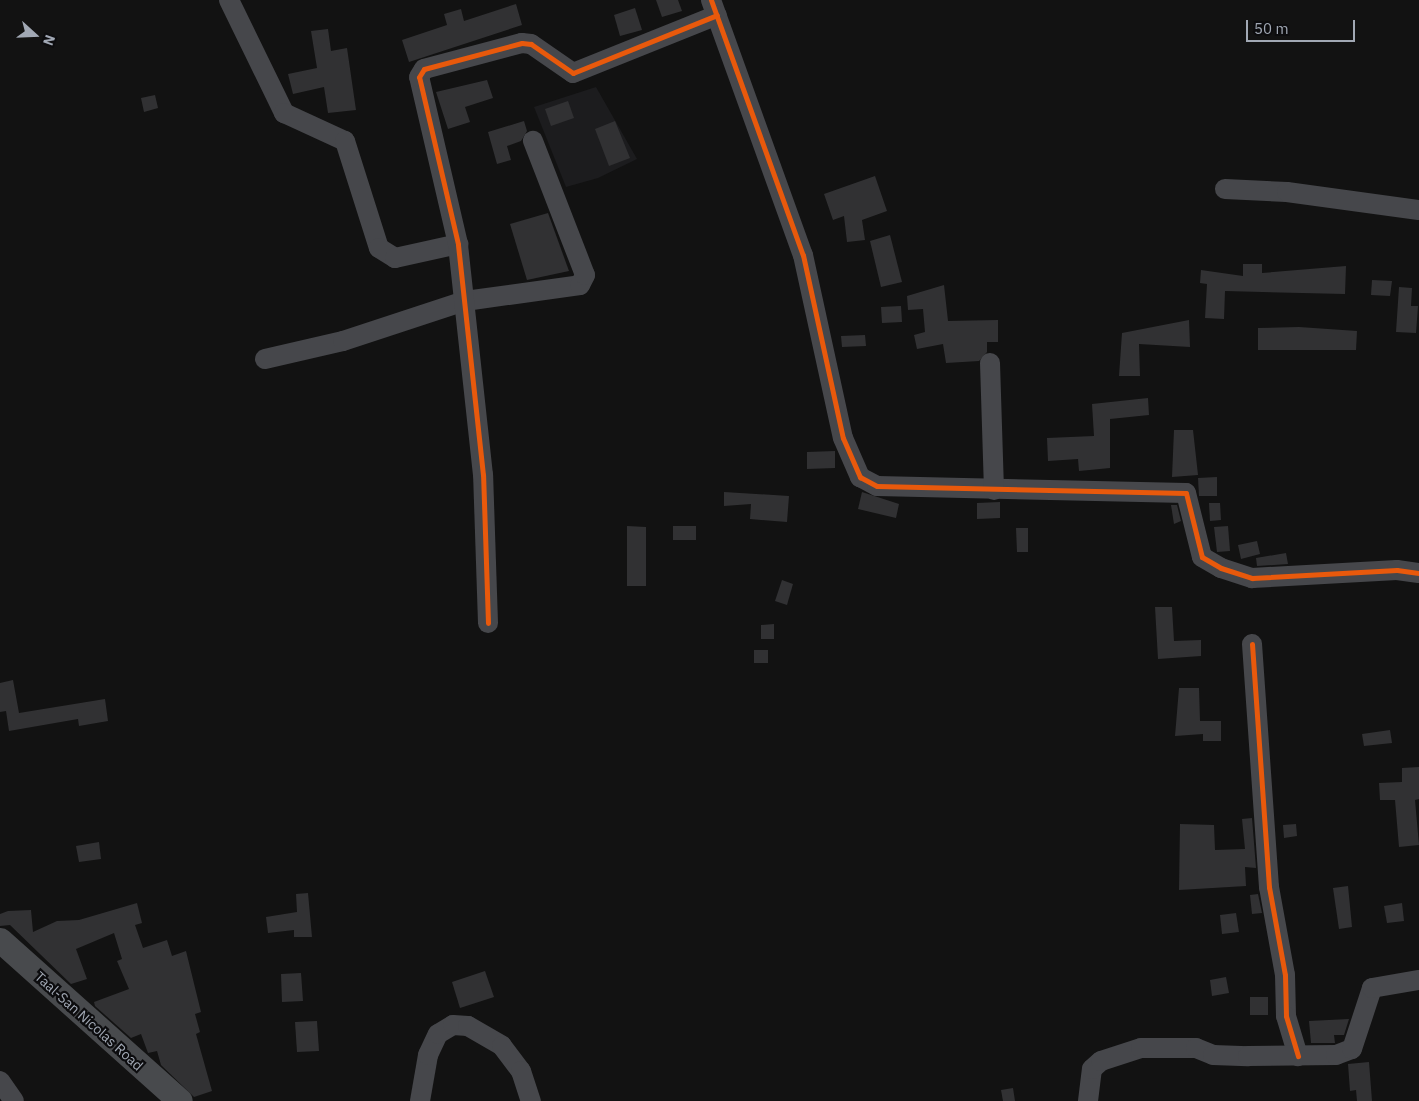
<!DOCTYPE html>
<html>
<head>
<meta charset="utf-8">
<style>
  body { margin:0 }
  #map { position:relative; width:1419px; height:1101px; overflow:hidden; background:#121212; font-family:"IBM Plex Sans",sans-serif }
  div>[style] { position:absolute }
  .built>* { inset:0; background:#1c1c1e }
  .building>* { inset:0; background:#313133 }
  .minor>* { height:20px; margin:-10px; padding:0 10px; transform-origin:10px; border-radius:10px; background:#46474b }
  .major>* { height:25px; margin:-12.5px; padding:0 12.5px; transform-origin:12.5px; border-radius:12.5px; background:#484a4d }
  .cycleway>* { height:5px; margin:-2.5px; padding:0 2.5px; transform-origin:2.5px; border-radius:2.5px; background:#e8590c }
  span { translate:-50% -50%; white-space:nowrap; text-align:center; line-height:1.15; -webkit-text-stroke:4.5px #0c0c0e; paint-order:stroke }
  .street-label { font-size:14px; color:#a1a8b4 }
  .north { position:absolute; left:10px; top:10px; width:50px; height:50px; -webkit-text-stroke:4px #0c0c0e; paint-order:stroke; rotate:110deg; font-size:14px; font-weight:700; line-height:20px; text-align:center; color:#a1a8b4 }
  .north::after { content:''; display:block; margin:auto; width:18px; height:22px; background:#a1a8b4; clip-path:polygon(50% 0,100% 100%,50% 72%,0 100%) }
  .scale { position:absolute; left:1246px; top:20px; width:109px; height:22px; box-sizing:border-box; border:2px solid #a1a8b4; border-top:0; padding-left:6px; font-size:15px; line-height:18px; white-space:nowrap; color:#a1a8b4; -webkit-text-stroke:4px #0c0c0e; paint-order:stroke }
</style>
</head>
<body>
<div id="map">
  <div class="built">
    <i style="clip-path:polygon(596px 87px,637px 159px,598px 178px,566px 187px,534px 107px)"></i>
  </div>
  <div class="building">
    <i style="clip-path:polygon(656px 0,678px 0,682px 11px,662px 17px)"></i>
    <i style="clip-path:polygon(516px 4px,522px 25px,409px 62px,402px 40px,447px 25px,444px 14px,461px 9px,464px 21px)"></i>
    <i style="clip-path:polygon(635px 8px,642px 30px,620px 36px,614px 15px)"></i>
    <i style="clip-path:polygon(328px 29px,331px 51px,347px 48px,356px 110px,328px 113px,324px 87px,293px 94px,288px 74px,317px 68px,311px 31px)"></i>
    <i style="clip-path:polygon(487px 80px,493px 98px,465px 107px,470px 122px,448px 129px,436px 92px)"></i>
    <i style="clip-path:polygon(155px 95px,158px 108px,144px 112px,141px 98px)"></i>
    <i style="clip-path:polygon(568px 101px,574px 118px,551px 126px,545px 109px)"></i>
    <i style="clip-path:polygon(524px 121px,527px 131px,521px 141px,507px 146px,511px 160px,497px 164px,488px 132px)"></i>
    <i style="clip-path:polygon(615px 121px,630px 158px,609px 166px,595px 129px)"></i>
    <i style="clip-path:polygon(875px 176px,887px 211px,862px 220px,865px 240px,847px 242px,844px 216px,833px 220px,824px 194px)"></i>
    <i style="clip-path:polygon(548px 213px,569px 271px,527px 280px,510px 224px)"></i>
    <i style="clip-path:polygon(890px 235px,902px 282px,881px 287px,870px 241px)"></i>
    <i style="clip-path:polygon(1243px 264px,1262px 264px,1262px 273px,1346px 266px,1345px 294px,1225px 291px,1224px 319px,1205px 318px,1207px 284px,1200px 283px,1201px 270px,1243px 276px)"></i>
    <i style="clip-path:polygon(1372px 280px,1392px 281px,1390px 296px,1371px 295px)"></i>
    <i style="clip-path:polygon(944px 285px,948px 321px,998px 320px,998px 342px,987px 342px,987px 352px,979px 361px,946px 363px,943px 344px,917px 349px,914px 335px,925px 332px,923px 309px,908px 310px,907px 296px)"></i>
    <i style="clip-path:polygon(1399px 287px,1412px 288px,1411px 306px,1418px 306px,1416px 333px,1396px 332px)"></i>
    <i style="clip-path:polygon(901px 306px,902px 322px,882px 323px,881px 307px)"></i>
    <i style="clip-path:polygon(1189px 320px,1190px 347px,1139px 344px,1140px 376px,1119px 376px,1122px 333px)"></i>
    <i style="clip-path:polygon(1299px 327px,1357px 331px,1356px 350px,1258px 350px,1258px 328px)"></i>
    <i style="clip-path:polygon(865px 335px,866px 346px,842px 347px,841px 336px)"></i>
    <i style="clip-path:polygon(1148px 398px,1149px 415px,1110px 419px,1110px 468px,1079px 471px,1078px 459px,1048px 461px,1047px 438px,1094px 436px,1092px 404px)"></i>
    <i style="clip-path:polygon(1174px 430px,1193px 430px,1198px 475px,1172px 477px)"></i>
    <i style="clip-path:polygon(835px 451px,835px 468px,807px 469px,807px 452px)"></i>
    <i style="clip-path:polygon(1217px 477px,1217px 496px,1199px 496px,1198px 478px)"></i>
    <i style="clip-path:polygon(724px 492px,789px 496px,787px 522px,750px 519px,751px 504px,724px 506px)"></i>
    <i style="clip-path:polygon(862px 492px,899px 504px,896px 518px,858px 509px)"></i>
    <i style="clip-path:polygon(1000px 502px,1000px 518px,977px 519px,977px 503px)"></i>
    <i style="clip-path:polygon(1209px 503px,1220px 503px,1221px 520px,1210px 521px)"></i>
    <i style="clip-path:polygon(1171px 505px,1177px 505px,1181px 521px,1174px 524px)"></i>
    <i style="clip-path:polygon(627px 526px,646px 527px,646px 586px,627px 586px)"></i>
    <i style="clip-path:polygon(673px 526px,696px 526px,696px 540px,673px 540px)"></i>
    <i style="clip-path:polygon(1228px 526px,1230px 551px,1217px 552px,1214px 527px)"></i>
    <i style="clip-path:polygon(1016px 528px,1028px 528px,1028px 552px,1017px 552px)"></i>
    <i style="clip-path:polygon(1257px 541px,1260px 554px,1241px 559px,1238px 545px)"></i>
    <i style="clip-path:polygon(1286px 553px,1288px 564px,1257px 566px,1256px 558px)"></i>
    <i style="clip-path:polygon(782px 580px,793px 584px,787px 605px,775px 601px)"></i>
    <i style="clip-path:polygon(1155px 607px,1172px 607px,1174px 641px,1201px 640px,1201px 656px,1158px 659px)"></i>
    <i style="clip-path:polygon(774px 624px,774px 639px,761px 639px,761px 625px)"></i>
    <i style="clip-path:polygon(754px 650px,768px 650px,768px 663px,754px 663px)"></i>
    <i style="clip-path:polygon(13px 680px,19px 713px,105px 699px,108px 721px,79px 726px,78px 719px,9px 731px,6px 711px,0 712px,0 683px)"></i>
    <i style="clip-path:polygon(1179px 688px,1199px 688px,1200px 721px,1221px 721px,1221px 741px,1203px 741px,1203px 734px,1175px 736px)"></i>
    <i style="clip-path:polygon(1390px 730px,1392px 743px,1364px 746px,1362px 734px)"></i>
    <i style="clip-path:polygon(1419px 767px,1419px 799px,1415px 800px,1419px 845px,1399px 847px,1395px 800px,1380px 800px,1379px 783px,1402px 782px,1402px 768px)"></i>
    <i style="clip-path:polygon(1252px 818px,1256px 868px,1245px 867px,1246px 886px,1179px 890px,1180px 824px,1214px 825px,1215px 850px,1245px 849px,1242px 819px)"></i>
    <i style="clip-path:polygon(1296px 824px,1297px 836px,1284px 838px,1283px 825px)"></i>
    <i style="clip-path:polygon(99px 842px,101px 859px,79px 862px,76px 846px)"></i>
    <i style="clip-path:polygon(1348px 886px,1352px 927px,1339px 929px,1333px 888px)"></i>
    <i style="clip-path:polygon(308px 893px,312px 937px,294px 937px,294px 930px,268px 933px,266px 917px,297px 912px,296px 894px)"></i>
    <i style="clip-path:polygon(1258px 894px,1262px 913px,1252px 914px,1250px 895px)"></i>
    <i style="clip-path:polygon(137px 903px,142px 923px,135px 925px,143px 948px,167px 940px,172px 956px,186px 951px,201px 1012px,195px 1014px,200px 1032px,196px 1034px,212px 1091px,194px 1097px,161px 1065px,157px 1051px,148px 1053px,141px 1034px,131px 1038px,95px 1006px,94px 1002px,129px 989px,117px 961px,122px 959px,114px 933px,76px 949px,87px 979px,71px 984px,10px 925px,0 926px,0 914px,8px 911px,31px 910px,33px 932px,57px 921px,79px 920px)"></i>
    <i style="clip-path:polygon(1402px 903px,1404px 921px,1387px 923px,1384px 906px)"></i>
    <i style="clip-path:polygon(1236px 913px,1239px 932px,1222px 934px,1220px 915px)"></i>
    <i style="clip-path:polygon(485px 971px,494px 997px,460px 1008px,452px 982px)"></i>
    <i style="clip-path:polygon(301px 973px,303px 1001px,282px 1002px,281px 974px)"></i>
    <i style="clip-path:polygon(1226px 977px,1229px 993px,1212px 996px,1210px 980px)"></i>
    <i style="clip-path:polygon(1250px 997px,1268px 997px,1268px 1015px,1250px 1015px)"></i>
    <i style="clip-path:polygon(1349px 1019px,1344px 1035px,1334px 1035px,1335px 1043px,1311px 1043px,1309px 1021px)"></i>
    <i style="clip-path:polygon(317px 1021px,319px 1051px,297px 1052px,295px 1022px)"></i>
    <i style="clip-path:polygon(1369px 1062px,1372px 1101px,1357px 1101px,1356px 1090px,1350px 1091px,1348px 1064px)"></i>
    <i style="clip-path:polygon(1013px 1088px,1015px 1101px,1003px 1101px,1001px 1090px)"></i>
  </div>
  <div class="minor">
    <i style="left:229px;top:0;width:126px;rotate:64deg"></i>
    <i style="left:284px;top:113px;width:67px;rotate:24.7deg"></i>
    <i style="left:345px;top:141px;width:112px;rotate:72.4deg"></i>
    <i style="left:379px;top:248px;width:19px;rotate:32deg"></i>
    <i style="left:395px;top:258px;width:65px;rotate:-12.5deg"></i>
    <i style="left:711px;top:0;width:271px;rotate:70.2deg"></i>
    <i style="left:803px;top:255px;width:187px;rotate:77.7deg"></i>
    <i style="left:843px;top:438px;width:43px;rotate:66.4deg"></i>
    <i style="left:860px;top:477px;width:19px;rotate:28deg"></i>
    <i style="left:877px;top:486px;width:309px;rotate:1.3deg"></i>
    <i style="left:1186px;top:493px;width:66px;rotate:76deg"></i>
    <i style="left:1202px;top:557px;width:22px;rotate:30deg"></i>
    <i style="left:1221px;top:568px;width:33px;rotate:18deg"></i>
    <i style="left:1252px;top:578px;width:145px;rotate:-3.2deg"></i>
    <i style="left:1397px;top:570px;width:22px;rotate:8deg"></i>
    <i style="left:1225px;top:189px;width:62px;rotate:2.8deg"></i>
    <i style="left:1287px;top:192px;width:133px;rotate:7.8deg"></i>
    <i style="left:265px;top:359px;width:80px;rotate:-13deg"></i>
    <i style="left:343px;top:341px;width:128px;rotate:-18.2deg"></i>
    <i style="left:465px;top:301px;width:116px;rotate:-7.9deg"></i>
    <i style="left:580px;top:285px;width:11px;rotate:-63deg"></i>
    <i style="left:585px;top:275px;width:144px;rotate:-111.2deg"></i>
    <i style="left:990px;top:363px;width:127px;rotate:88.2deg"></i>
    <i style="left:488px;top:623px;width:148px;rotate:-91.9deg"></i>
    <i style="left:483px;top:475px;width:232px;rotate:-96.2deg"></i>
    <i style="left:458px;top:244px;width:171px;rotate:-103.1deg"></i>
    <i style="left:419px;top:77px;width:9px;rotate:-58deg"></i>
    <i style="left:424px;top:69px;width:101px;rotate:-14.9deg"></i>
    <i style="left:522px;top:43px;width:9px;rotate:6deg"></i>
    <i style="left:531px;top:44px;width:51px;rotate:34.6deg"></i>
    <i style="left:573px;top:73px;width:155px;rotate:-21.9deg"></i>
    <i style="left:1252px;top:644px;width:244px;rotate:86deg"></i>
    <i style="left:1269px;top:887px;width:89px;rotate:79.7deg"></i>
    <i style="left:1285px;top:975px;width:41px;rotate:88.6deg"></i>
    <i style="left:1286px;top:1016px;width:42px;rotate:73.3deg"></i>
    <i style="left:0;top:1081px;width:24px;rotate:55deg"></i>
    <i style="left:420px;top:1101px;width:47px;rotate:-80.1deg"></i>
    <i style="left:428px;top:1055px;width:23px;rotate:-65deg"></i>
    <i style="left:438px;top:1034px;width:17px;rotate:-31deg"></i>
    <i style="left:453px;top:1025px;width:15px;rotate:4deg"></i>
    <i style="left:468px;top:1026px;width:39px;rotate:30deg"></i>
    <i style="left:502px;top:1046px;width:31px;rotate:53deg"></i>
    <i style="left:521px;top:1071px;width:32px;rotate:72deg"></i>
    <i style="left:1088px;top:1101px;width:32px;rotate:-83deg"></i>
    <i style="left:1092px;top:1069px;width:12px;rotate:-42deg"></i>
    <i style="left:1101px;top:1061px;width:42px;rotate:-18deg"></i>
    <i style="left:1141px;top:1048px;width:55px"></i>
    <i style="left:1196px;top:1048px;width:18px;rotate:22deg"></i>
    <i style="left:1213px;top:1055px;width:35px;rotate:2deg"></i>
    <i style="left:1248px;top:1056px;width:88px;rotate:-0.7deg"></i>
    <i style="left:1336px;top:1055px;width:17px;rotate:-21deg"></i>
    <i style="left:1352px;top:1049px;width:64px;rotate:-71.8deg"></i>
    <i style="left:1372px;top:988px;width:48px;rotate:-9.7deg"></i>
  </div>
  <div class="major">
    <i style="left:0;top:940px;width:241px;rotate:41.8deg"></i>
  </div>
  <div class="cycleway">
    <i style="left:711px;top:0;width:271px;rotate:70.2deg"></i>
    <i style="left:803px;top:255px;width:187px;rotate:77.7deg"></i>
    <i style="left:843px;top:438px;width:43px;rotate:66.4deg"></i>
    <i style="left:860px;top:477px;width:19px;rotate:28deg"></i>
    <i style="left:877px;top:486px;width:309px;rotate:1.3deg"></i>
    <i style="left:1186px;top:493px;width:66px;rotate:76deg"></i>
    <i style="left:1202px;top:557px;width:22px;rotate:30deg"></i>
    <i style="left:1221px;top:568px;width:33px;rotate:18deg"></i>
    <i style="left:1252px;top:578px;width:145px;rotate:-3.2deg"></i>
    <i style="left:1397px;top:570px;width:22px;rotate:8deg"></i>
    <i style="left:488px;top:623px;width:148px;rotate:-91.9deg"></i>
    <i style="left:483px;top:475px;width:232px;rotate:-96.2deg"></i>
    <i style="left:458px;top:244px;width:171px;rotate:-103.1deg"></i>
    <i style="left:419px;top:77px;width:9px;rotate:-58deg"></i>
    <i style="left:424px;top:69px;width:101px;rotate:-14.9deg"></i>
    <i style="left:522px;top:43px;width:9px;rotate:6deg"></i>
    <i style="left:531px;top:44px;width:51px;rotate:34.6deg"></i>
    <i style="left:573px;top:73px;width:155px;rotate:-21.9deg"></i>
    <i style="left:1252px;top:644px;width:244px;rotate:86deg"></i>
    <i style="left:1269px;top:887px;width:89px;rotate:79.7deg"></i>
    <i style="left:1285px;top:975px;width:41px;rotate:88.6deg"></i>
    <i style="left:1286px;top:1016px;width:42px;rotate:73.3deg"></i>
  </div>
  <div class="street-label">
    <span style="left:89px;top:1021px;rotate:42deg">Taal-San Nicolas Road</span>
  </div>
  <div class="north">N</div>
  <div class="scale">50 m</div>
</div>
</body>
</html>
